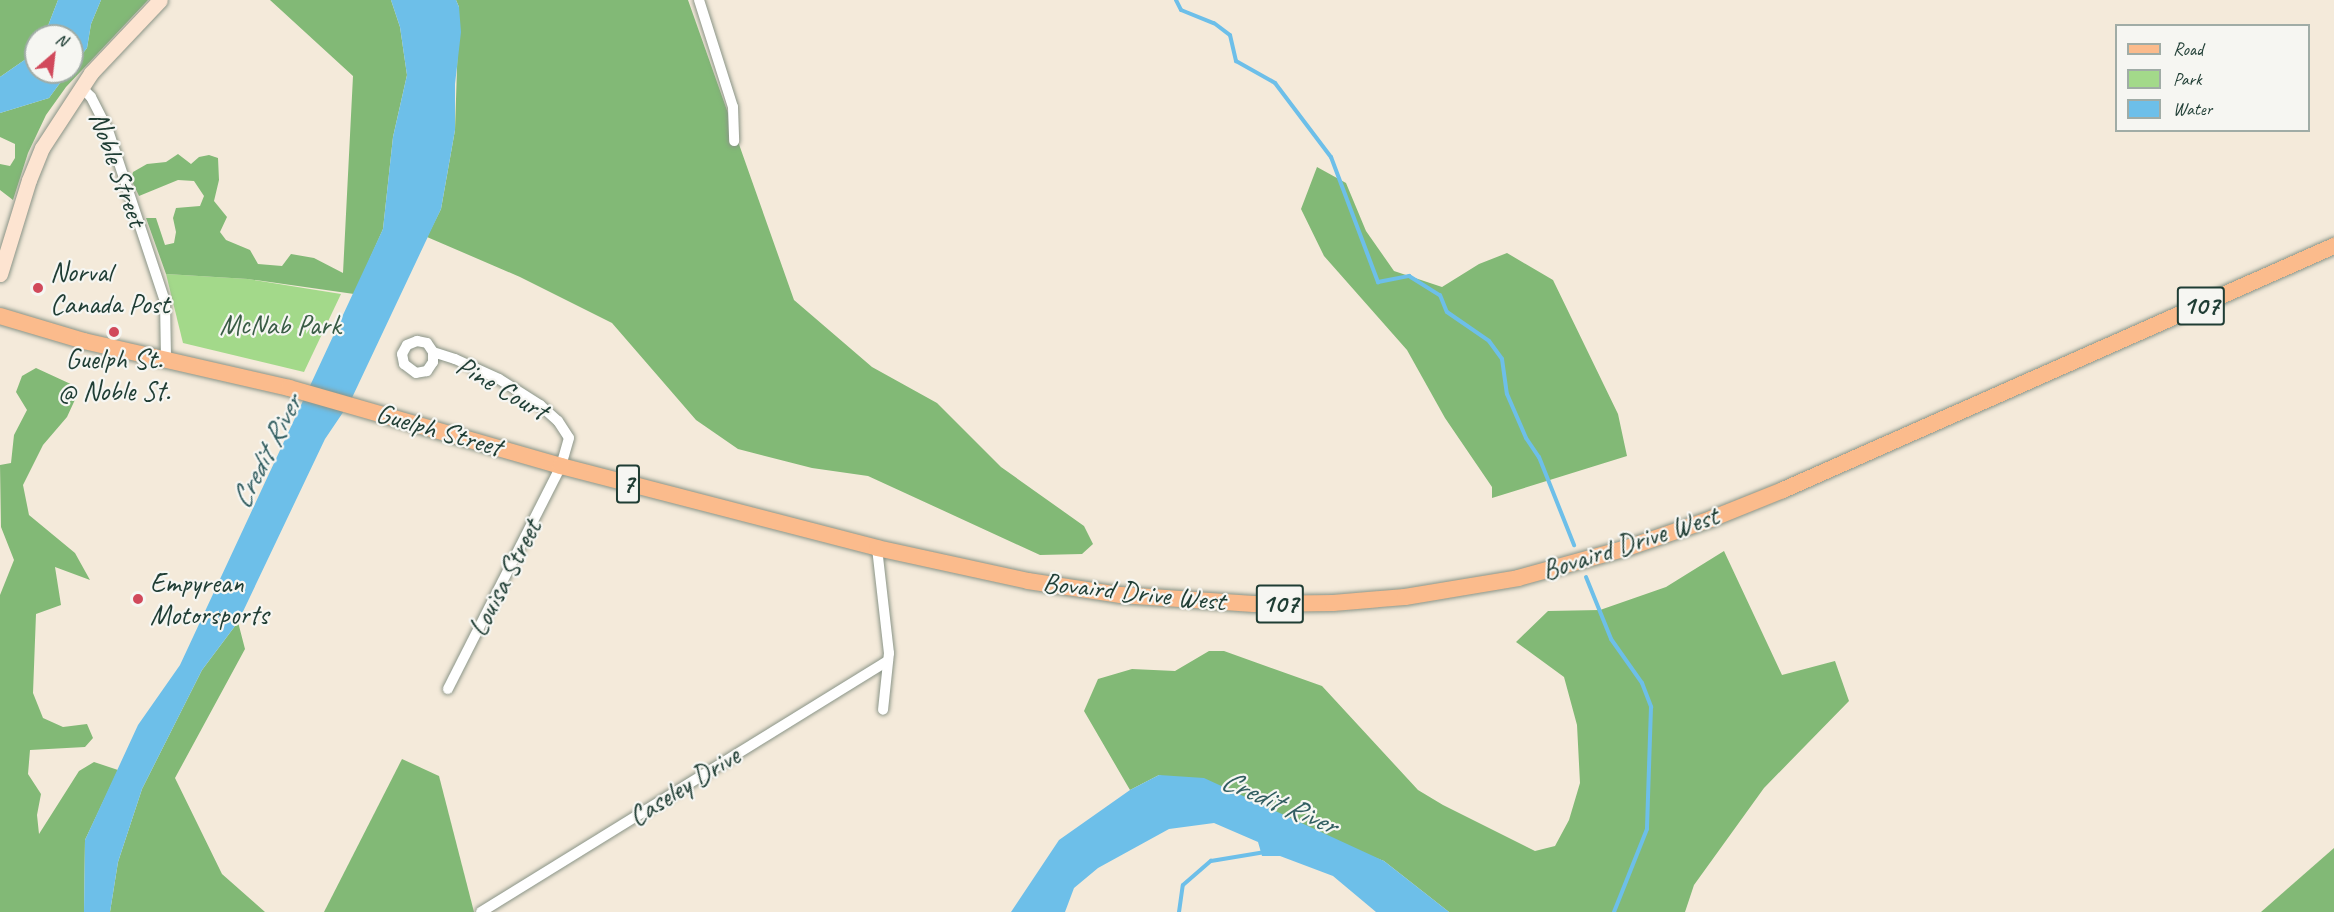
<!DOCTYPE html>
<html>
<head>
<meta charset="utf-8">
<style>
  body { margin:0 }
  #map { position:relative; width:2334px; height:912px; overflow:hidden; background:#f4eada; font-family:Caveat,sans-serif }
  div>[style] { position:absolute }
  .green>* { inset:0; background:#a3d98a }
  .forest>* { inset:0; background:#82b976 }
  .water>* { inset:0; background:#6dbfe9 }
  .stream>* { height:4px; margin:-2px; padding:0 2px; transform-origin:2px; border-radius:2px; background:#6dbfe9 }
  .roads { filter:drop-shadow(0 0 2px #8a9487) drop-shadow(0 0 2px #8a9487) }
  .minor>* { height:10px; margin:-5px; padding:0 5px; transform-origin:5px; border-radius:5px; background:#fff }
  .secondary>* { height:15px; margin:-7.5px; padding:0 7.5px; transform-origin:7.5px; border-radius:7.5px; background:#fde4d1 }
  .primary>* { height:16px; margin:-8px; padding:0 8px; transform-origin:8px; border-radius:8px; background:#fbbb8c }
  .dots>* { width:16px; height:16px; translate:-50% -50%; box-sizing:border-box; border:3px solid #f6f6f2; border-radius:50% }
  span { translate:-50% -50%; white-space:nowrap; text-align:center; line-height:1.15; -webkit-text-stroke:4.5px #f6f6f2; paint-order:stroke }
  .shield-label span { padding:2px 4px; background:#f6f6f2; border:2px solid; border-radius:4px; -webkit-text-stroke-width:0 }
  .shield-label { font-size:27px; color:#1f3d34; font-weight:700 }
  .street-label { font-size:28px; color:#1f3d34 }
  .poi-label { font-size:28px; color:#1f3d34 }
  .left { translate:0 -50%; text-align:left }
  .park-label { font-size:28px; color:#395c45 }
  .water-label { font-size:30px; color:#325e61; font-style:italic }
  .legend { position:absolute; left:2115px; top:24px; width:195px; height:108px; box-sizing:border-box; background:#f6f6f2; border:2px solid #a0aca6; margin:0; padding:8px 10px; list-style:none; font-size:18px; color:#1f3d34 }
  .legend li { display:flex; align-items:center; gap:12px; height:30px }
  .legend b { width:30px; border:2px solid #a0aca6 }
  .north { position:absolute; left:24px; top:24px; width:60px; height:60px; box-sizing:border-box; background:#f6f6f2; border:2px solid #a0aca6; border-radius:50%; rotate:28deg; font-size:16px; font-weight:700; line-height:24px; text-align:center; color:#1f3d34 }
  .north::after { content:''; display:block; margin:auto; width:21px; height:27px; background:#d1495b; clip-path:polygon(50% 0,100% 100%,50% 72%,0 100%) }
</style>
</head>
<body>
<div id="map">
  <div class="green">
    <i style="clip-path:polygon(166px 274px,248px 279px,341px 294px,304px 372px,183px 343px)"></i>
  </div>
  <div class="forest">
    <i style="clip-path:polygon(0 0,58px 0,44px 36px,36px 36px,36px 52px,0 77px)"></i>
    <i style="clip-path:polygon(101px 0,148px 0,66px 87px,46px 115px,28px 153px,13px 200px,0 190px,0 164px,10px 166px,15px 158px,15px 144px,0 137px,0 113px,49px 98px,68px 72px,72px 72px,72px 67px,87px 48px,91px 24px)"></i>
    <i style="clip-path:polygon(270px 0,391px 0,400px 27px,407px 75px,393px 137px,383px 229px,354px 294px,248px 279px,166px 274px,146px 218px,156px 218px,165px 245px,174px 243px,176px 232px,173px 218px,176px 208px,200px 206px,204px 196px,194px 181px,178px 180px,139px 196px,131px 179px,133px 172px,147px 164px,166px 162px,178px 154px,191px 164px,199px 157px,209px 155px,218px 158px,219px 180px,214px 201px,227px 217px,220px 232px,226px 240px,250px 250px,258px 264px,282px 266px,291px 254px,314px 258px,343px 273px,353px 76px)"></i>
    <i style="clip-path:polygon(456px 0,688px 0,794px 300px,872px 367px,937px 403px,1001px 467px,1084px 526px,1093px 544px,1082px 554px,1040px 555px,868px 476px,812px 468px,738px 449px,696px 420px,612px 323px,520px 277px,427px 237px,441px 209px,455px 130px,459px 7px)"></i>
    <i style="clip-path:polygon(1317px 167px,1346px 183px,1366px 231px,1394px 271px,1442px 287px,1479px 264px,1507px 253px,1553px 280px,1618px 414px,1627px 456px,1492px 498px,1492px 487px,1445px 418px,1407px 350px,1324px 256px,1301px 209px)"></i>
    <i style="clip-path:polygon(36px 368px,75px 386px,79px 391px,67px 417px,43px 445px,23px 485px,29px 515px,75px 553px,90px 580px,55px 567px,61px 605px,36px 614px,33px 693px,43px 718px,63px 727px,87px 724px,93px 738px,85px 747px,30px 750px,28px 774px,41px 794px,37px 815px,39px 834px,79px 771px,94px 762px,118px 770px,85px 840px,84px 912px,0 912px,0 595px,14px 560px,1px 527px,0 465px,11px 463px,14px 435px,27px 410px,16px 392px,22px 376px)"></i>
    <i style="clip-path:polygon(1724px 551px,1782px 675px,1835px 661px,1849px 701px,1764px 788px,1694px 885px,1685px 912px,1449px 912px,1384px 861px,1159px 775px,1130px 790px,1084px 711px,1098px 679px,1132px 669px,1175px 671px,1209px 651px,1224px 651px,1322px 686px,1418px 790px,1443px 805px,1535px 851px,1555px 846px,1569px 820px,1580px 783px,1577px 725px,1564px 677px,1516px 642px,1548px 611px,1600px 610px,1666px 587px)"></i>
    <i style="clip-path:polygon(238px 622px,245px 649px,175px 778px,222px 874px,265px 912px,110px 912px,118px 862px,142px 789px,202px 670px)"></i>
    <i style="clip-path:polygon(402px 759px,439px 776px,474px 912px,324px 912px)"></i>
    <i style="clip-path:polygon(2334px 848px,2334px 912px,2261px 912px)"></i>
  </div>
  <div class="water">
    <i style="clip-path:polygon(58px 0,101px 0,91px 24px,87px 48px,72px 67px,72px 36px,44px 36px)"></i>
    <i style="clip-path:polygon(391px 0,456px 0,459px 7px,461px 32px,455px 84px,455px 130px,441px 209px,350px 402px,325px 439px,238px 622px,202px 670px,142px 789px,118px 862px,110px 912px,84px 912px,85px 840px,138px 725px,180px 665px,383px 229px,393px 137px,407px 75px,400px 27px)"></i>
    <i style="clip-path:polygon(36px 52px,36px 72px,68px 72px,49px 98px,0 113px,0 77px)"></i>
    <i style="clip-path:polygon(1159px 775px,1204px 778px,1384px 861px,1449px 912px,1376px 912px,1333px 876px,1280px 856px,1262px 856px,1258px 842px,1214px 823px,1169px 829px,1098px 868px,1074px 888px,1065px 912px,1011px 912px,1059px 840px,1130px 790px)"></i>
  </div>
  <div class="stream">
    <i style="left:1176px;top:0;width:11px;rotate:63deg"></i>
    <i style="left:1181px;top:10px;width:35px;rotate:22deg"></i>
    <i style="left:1214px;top:23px;width:20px;rotate:37deg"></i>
    <i style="left:1230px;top:35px;width:27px;rotate:77deg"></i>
    <i style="left:1236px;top:61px;width:45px;rotate:29.4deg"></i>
    <i style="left:1275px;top:83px;width:93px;rotate:52.9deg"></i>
    <i style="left:1331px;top:157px;width:134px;rotate:69.4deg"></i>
    <i style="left:1378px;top:282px;width:32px;rotate:-11deg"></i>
    <i style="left:1409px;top:276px;width:36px;rotate:32deg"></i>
    <i style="left:1440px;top:295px;width:18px;rotate:68deg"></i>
    <i style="left:1447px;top:312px;width:51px;rotate:34.6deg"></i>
    <i style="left:1489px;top:341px;width:22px;rotate:54deg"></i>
    <i style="left:1502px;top:359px;width:35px;rotate:82deg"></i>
    <i style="left:1507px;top:394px;width:48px;rotate:66.6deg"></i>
    <i style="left:1526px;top:438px;width:23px;rotate:56deg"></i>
    <i style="left:1539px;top:457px;width:95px;rotate:68.3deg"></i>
    <i style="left:1586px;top:577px;width:67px;rotate:68deg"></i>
    <i style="left:1611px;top:639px;width:54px;rotate:54.8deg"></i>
    <i style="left:1642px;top:683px;width:26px;rotate:69deg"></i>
    <i style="left:1651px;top:707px;width:122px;rotate:91.9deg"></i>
    <i style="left:1647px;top:829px;width:89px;rotate:111.7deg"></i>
    <i style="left:1179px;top:912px;width:27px;rotate:-82deg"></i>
    <i style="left:1183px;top:885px;width:37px;rotate:-41deg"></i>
    <i style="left:1211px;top:861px;width:55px;rotate:-9.5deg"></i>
  </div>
  <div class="roads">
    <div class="minor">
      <i style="left:699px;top:0;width:112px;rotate:72.4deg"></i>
      <i style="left:733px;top:107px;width:34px;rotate:88deg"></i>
      <i style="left:81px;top:87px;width:14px;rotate:45deg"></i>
      <i style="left:91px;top:97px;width:37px;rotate:63deg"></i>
      <i style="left:108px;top:130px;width:180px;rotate:71.6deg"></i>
      <i style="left:165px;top:301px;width:59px;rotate:89deg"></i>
      <i style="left:433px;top:352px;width:10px;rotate:90deg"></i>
      <i style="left:433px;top:362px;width:11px;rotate:124deg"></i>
      <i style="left:427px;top:371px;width:11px;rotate:170deg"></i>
      <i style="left:416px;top:373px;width:15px;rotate:-143deg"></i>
      <i style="left:404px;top:364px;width:10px;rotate:-101deg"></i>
      <i style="left:402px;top:354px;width:10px;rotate:-61deg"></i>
      <i style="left:407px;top:345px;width:11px;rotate:-22deg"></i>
      <i style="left:417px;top:341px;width:10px;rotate:11deg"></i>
      <i style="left:427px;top:343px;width:11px;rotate:56deg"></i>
      <i style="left:433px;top:352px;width:23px;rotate:18deg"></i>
      <i style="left:455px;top:359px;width:48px;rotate:24.4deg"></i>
      <i style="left:499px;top:379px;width:49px;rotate:32.4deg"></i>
      <i style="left:540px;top:405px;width:24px;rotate:42deg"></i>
      <i style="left:558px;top:421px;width:20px;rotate:57deg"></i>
      <i style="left:569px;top:438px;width:29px;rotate:106deg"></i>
      <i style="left:561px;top:466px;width:250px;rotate:116.9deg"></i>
      <i style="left:877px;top:548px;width:106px;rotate:83.5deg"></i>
      <i style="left:889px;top:653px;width:57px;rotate:96deg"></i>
      <i style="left:481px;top:912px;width:478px;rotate:-31.7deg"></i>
    </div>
    <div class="secondary">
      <i style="left:0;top:274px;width:98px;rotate:-72.9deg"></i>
      <i style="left:29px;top:180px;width:35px;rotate:-68deg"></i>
      <i style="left:42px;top:148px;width:90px;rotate:-56.8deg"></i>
      <i style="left:91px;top:73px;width:100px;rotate:-46.6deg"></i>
    </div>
    <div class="primary">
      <i style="left:0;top:316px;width:88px;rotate:16.6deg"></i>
      <i style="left:84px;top:341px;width:210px;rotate:12.9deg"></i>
      <i style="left:289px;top:388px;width:283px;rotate:16deg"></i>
      <i style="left:561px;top:466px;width:326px;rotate:14.5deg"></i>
      <i style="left:877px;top:548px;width:155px;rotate:12.3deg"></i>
      <i style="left:1028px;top:581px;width:94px;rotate:8.6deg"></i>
      <i style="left:1121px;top:595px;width:133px;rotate:3.9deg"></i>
      <i style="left:1254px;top:604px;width:79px;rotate:-0.7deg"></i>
      <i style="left:1333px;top:603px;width:72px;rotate:-4.8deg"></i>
      <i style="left:1405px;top:597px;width:115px;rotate:-9.5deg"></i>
      <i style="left:1518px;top:578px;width:113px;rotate:-15.4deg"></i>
      <i style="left:1627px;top:548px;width:89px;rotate:-19deg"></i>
      <i style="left:1711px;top:519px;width:78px;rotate:-21.9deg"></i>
      <i style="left:1783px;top:490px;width:603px;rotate:-23.89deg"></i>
    </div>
  </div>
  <div class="dots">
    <i style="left:38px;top:288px;background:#d1495b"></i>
    <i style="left:114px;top:332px;background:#d1495b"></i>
    <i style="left:138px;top:599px;background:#d1495b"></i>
  </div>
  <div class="shield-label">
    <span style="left:2201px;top:306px">107</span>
    <span style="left:628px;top:484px">7</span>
    <span style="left:1280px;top:604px">107</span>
  </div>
  <div class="street-label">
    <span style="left:118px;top:169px;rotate:70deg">Noble Street</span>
    <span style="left:502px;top:388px;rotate:30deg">Pine Court</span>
    <span style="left:439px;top:430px;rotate:16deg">Guelph Street</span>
    <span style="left:1630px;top:543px;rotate:-18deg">Bovaird Drive West</span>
    <span style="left:505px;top:578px;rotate:-63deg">Louisa Street</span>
    <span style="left:1134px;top:592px;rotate:6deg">Bovaird Drive West</span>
    <span style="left:684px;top:786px;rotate:-32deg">Caseley Drive</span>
  </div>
  <div class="poi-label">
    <span class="left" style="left:50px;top:288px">Norval<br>Canada Post</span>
    <span style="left:114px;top:375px">Guelph St.<br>@ Noble St.</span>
    <span class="left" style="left:150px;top:599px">Empyrean<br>Motorsports</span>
  </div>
  <div class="park-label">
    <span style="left:280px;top:325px">McNab Park</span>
  </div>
  <div class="water-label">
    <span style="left:266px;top:452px;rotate:-63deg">Credit River</span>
    <span style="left:1279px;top:802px;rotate:23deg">Credit River</span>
  </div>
  <ul class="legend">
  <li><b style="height:8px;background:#fbbb8c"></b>Road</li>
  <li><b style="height:16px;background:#a3d98a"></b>Park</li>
  <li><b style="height:16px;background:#6dbfe9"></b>Water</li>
  </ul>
  <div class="north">N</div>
</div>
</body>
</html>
